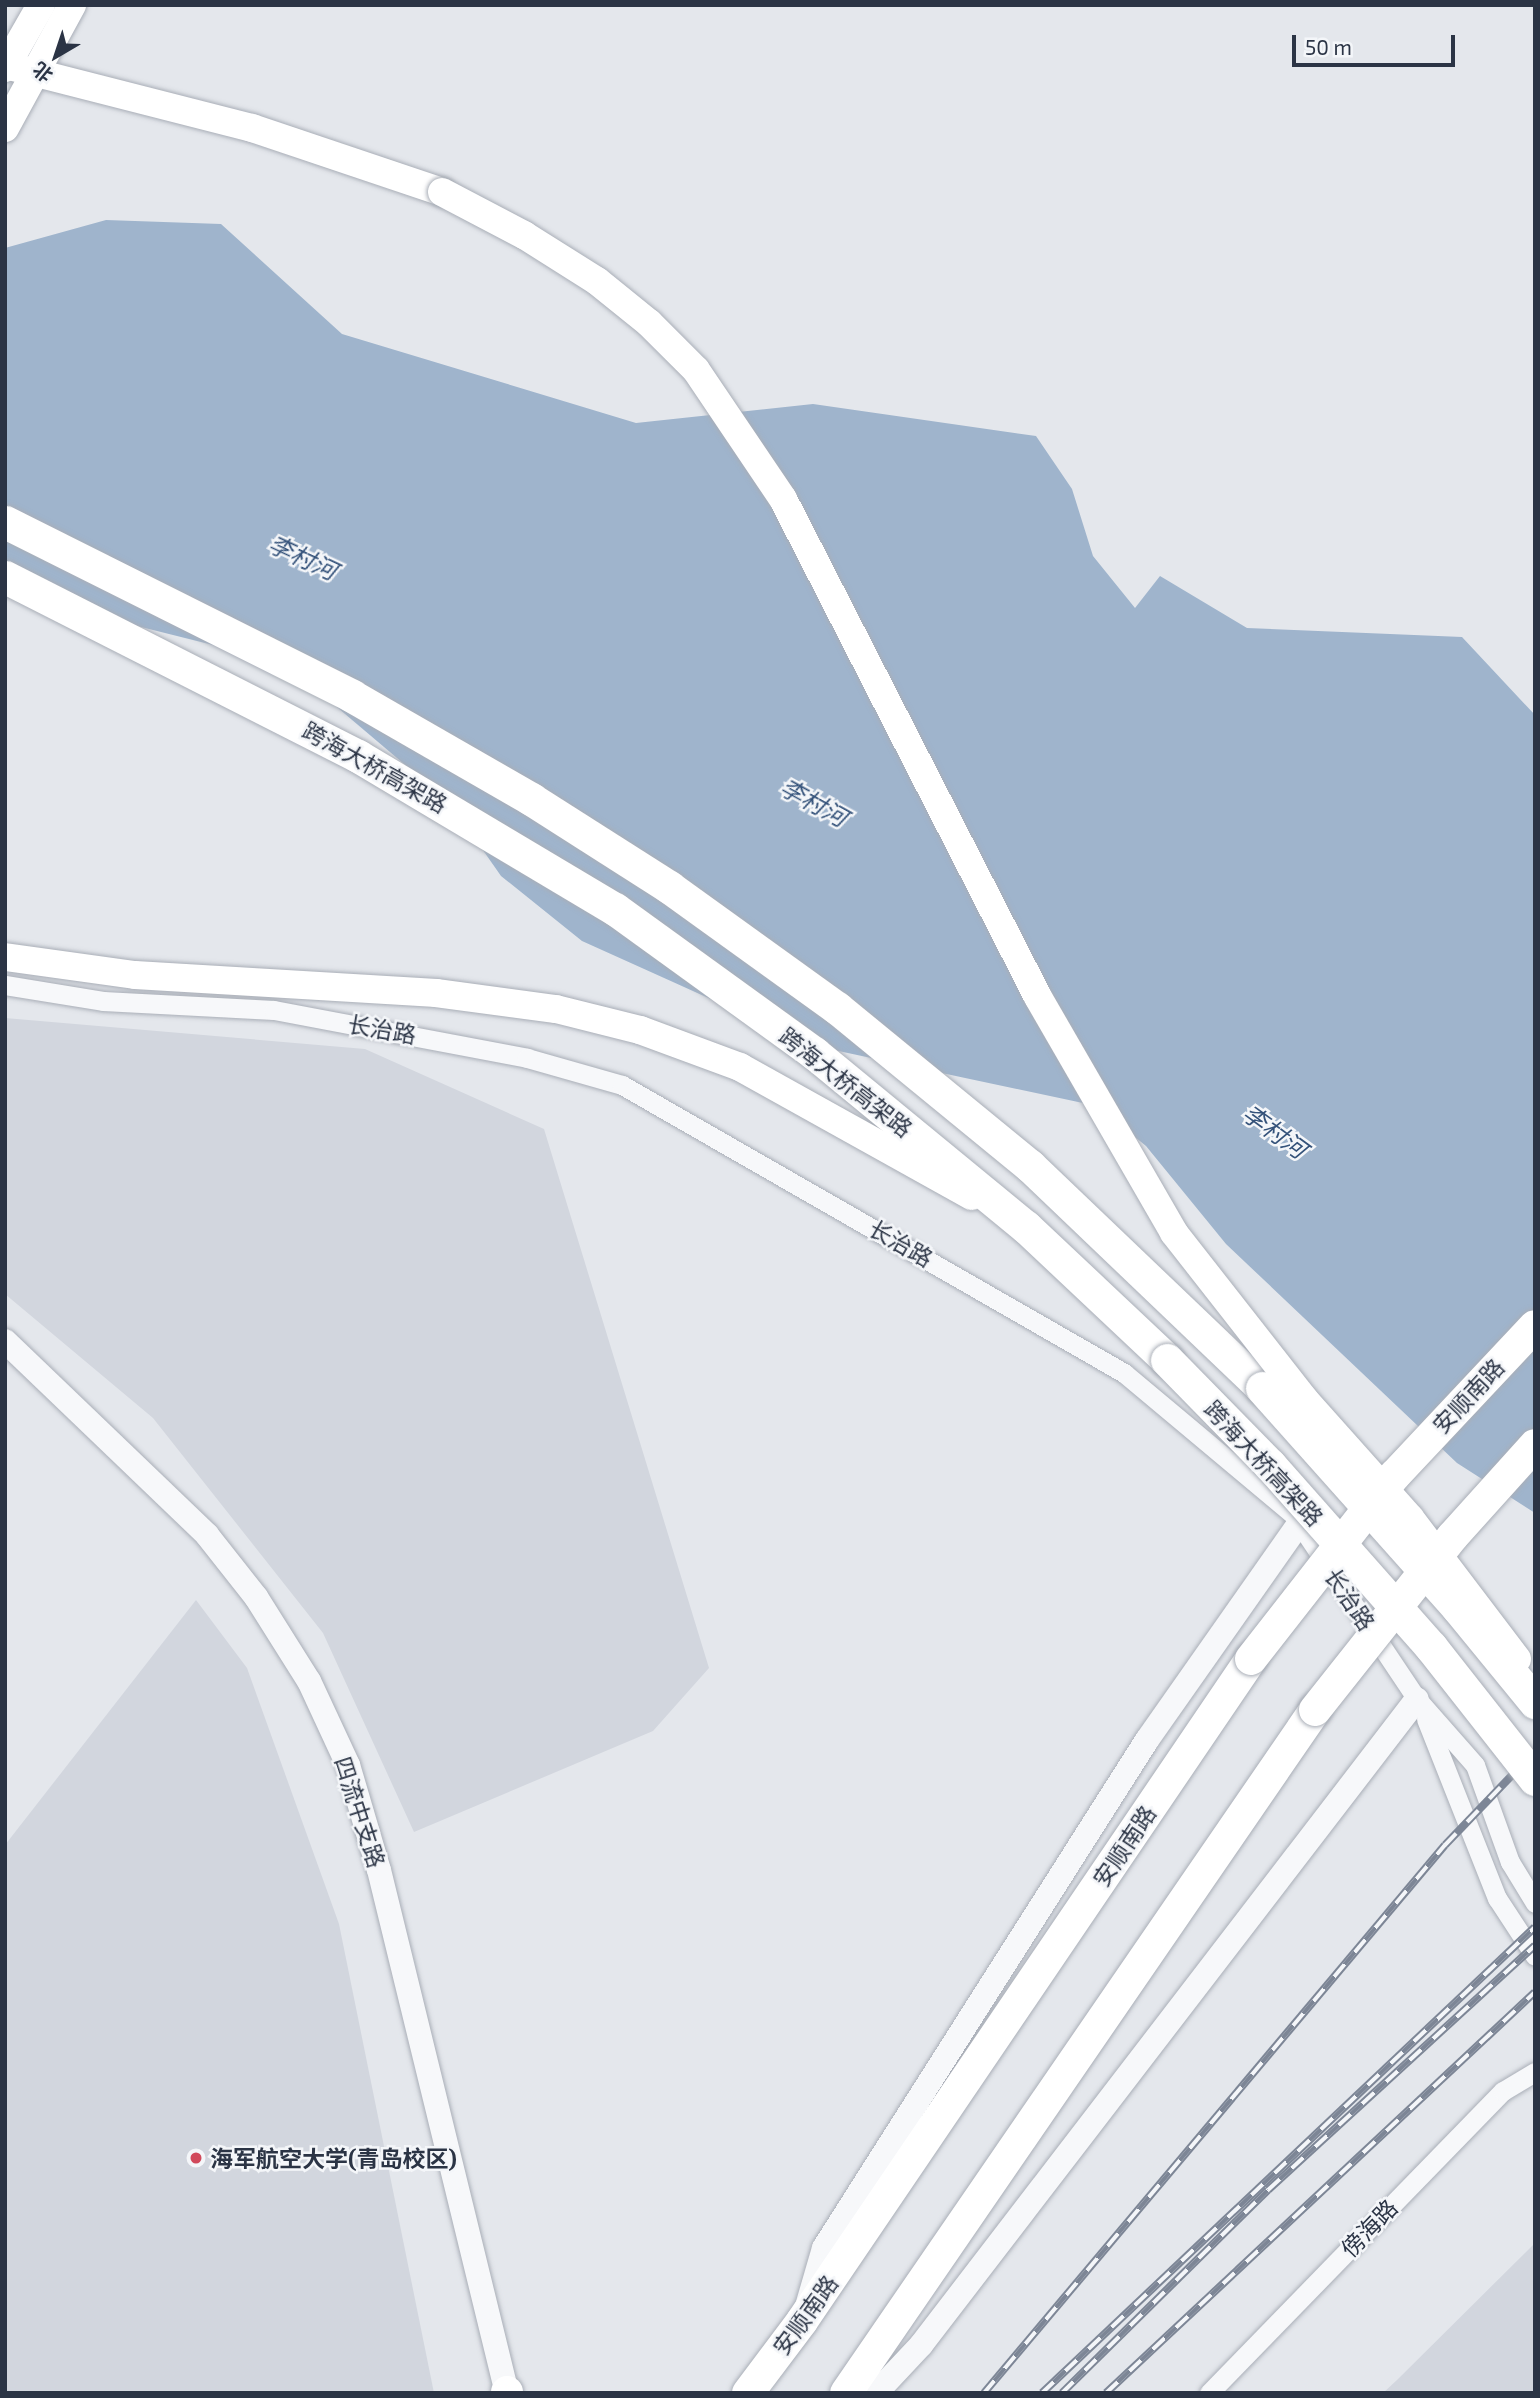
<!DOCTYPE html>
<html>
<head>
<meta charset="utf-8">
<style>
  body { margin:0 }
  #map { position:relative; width:1540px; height:2398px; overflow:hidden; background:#e4e7ec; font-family:"Exo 2","Noto Sans SC",sans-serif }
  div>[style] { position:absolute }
  .built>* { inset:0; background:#d2d6de }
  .water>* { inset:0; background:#9fb4cc }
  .roads { filter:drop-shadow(0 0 2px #a9aeb7) drop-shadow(0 0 2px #a9aeb7) }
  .minor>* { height:19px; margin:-9.5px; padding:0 9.5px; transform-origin:9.5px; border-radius:9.5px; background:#f7f8fa }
  .tertiary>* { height:24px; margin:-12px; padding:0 12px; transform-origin:12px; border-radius:12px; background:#f7f8fa }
  .secondary>* { height:28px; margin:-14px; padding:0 14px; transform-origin:14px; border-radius:14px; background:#fff }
  .primary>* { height:32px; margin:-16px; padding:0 16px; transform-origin:16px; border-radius:16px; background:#fff }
  .trunk>* { height:33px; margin:-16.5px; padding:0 16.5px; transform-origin:16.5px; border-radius:16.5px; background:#fff }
  .rail>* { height:8px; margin-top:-4px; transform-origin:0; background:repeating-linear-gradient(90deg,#f4f6f9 0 16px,#7d8696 0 32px); box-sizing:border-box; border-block:2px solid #7d8696 }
  .bridges { filter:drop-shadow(0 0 2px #a9aeb7) drop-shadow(0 0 2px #a9aeb7) }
  .secondary-bridge>* { height:28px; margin:-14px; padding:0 14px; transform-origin:14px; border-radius:14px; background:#fff }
  .primary-bridge>* { height:32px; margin:-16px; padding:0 16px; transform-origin:16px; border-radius:16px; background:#fff }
  .trunk-bridge>* { height:33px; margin:-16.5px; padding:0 16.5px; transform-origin:16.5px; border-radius:16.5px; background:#fff }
  .dots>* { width:19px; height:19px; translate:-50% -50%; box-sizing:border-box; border:4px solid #f4f6f9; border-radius:50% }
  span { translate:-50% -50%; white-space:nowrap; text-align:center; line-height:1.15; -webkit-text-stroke:5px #f4f6f9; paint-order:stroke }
  .street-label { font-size:23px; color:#2b3445 }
  .poi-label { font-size:23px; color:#2b3445; font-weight:700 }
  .left { translate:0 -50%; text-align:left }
  .water-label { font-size:24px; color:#34527a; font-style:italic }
  .frame { position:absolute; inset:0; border:7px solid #2b3445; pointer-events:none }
  .north { position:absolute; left:21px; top:21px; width:70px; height:70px; -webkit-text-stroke:5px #f4f6f9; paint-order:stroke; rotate:219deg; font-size:19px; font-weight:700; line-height:28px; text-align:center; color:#2b3445 }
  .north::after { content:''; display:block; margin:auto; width:24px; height:32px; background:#2b3445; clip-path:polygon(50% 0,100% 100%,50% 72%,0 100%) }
  .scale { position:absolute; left:1292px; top:35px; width:163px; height:32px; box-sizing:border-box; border:4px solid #2b3445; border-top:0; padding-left:9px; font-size:21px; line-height:24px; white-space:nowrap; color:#2b3445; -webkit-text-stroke:5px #f4f6f9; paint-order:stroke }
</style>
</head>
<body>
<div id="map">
  <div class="built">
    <i style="clip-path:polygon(5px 1018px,365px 1049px,544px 1129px,709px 1668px,653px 1731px,414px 1832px,323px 1633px,153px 1418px,5px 1294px)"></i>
    <i style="clip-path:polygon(196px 1600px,247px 1668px,339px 1924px,434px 2393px,5px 2393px,5px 1845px)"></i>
    <i style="clip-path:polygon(1535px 2243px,1535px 2393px,1383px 2393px,1397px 2380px)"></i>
  </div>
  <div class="water">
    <i style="clip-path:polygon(106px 220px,221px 224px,342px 334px,636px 423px,813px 404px,1036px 436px,1072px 489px,1093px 556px,1135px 608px,1160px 576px,1247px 628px,1462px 637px,1535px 715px,1535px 1513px,1457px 1463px,1226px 1244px,1146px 1146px,1097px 1106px,815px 1046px,582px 941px,501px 876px,450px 803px,285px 663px,61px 607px,5px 574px,5px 248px)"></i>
  </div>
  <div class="roads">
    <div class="minor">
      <i style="left:5px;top:985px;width:99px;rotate:9.3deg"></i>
      <i style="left:103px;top:1001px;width:171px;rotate:3deg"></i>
      <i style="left:274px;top:1010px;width:258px;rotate:10.7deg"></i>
      <i style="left:527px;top:1058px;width:99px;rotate:15.9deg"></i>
      <i style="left:622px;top:1085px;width:579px;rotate:29.84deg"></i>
      <i style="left:1124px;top:1373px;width:231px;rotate:39.9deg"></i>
      <i style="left:1301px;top:1521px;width:4px;rotate:-166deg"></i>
      <i style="left:1297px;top:1520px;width:216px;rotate:56.2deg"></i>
      <i style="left:1417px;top:1699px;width:88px;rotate:48.7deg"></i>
      <i style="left:1475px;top:1765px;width:103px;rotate:70.2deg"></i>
      <i style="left:1510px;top:1862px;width:48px;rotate:58.6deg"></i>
      <i style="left:1426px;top:1719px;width:193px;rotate:68.4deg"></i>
      <i style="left:1497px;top:1898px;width:69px;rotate:56.8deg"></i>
      <i style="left:1209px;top:2393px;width:421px;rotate:-45.8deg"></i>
      <i style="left:1503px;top:2091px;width:37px;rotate:-31deg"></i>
    </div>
    <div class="tertiary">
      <i style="left:5px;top:1341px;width:280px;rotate:43.8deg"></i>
      <i style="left:207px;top:1535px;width:79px;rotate:51.7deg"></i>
      <i style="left:256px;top:1597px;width:99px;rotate:57.8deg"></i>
      <i style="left:309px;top:1681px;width:93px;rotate:65.1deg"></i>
      <i style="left:348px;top:1765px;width:109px;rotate:73.6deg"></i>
      <i style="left:379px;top:1870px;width:538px;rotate:76.25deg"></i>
      <i style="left:808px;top:2303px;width:57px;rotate:-73.8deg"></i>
      <i style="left:824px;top:2248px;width:602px;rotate:-57.55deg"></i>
      <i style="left:1147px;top:1740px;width:268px;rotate:-54.9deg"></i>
      <i style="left:876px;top:2393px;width:66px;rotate:-46.8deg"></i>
      <i style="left:921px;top:2345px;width:814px;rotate:-52.48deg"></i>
    </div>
    <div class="secondary">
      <i style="left:5px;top:65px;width:255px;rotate:14.3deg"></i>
      <i style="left:252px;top:128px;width:200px;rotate:18.6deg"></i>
      <i style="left:5px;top:68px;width:73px;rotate:-60.3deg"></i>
      <i style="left:5px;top:128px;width:140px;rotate:-61.4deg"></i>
      <i style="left:5px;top:957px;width:131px;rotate:7.9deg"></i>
      <i style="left:135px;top:975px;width:302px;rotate:3.4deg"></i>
      <i style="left:436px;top:993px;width:121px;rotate:7.6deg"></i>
      <i style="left:556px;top:1009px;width:87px;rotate:14deg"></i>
      <i style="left:640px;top:1030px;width:107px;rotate:20.3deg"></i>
      <i style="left:740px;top:1067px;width:265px;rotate:29.1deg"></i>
    </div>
    <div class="primary">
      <i style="left:507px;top:2392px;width:1px;rotate:90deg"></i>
      <i style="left:748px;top:2393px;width:90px;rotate:-53.1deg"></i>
      <i style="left:802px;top:2321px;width:800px;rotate:-55.85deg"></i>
      <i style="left:846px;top:2393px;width:829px;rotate:-55.52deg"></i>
    </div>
    <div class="trunk">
      <i style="left:5px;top:522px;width:388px;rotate:26.6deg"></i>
      <i style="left:352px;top:696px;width:207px;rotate:29.9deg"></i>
      <i style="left:531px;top:799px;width:164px;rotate:32.5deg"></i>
      <i style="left:669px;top:887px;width:207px;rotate:35.8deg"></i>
      <i style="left:837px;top:1008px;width:249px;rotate:39.3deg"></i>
      <i style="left:1030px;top:1166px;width:321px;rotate:43.7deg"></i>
      <i style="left:5px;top:577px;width:396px;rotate:26.9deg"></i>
      <i style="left:358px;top:756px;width:299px;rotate:30.8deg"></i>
      <i style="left:615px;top:909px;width:246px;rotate:35.9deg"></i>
      <i style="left:814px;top:1053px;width:274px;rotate:39.4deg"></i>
      <i style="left:1026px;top:1227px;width:194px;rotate:43.3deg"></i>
    </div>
  </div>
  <div class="rail">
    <i style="left:984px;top:2393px;width:716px;rotate:-49.93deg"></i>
    <i style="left:1445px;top:1845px;width:130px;rotate:-46.2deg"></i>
    <i style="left:1042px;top:2393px;width:678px;rotate:-43.39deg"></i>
    <i style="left:1062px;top:2393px;width:289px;rotate:-44.6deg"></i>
    <i style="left:1268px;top:2190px;width:362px;rotate:-42.5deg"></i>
    <i style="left:1106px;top:2393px;width:587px;rotate:-43.07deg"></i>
  </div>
  <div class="bridges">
    <div class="secondary-bridge">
      <i style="left:442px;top:192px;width:93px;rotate:27.7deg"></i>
      <i style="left:524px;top:235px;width:86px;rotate:32.2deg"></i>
      <i style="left:597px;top:281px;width:67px;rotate:38.9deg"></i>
      <i style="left:649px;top:323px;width:66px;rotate:45deg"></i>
      <i style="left:696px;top:370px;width:156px;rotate:56deg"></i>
      <i style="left:783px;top:499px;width:559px;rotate:62.89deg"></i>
      <i style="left:1038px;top:997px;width:272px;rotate:60deg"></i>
      <i style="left:1174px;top:1233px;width:211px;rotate:51.9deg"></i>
      <i style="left:1304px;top:1399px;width:159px;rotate:48.3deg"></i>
      <i style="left:1410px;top:1518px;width:177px;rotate:52.8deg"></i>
    </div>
    <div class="primary-bridge">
      <i style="left:1251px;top:1659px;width:234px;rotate:-52deg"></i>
      <i style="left:1395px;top:1475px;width:204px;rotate:-46.8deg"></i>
      <i style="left:1315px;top:1710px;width:222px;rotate:-51.6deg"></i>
      <i style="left:1453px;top:1536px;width:122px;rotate:-48deg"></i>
    </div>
    <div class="trunk-bridge">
      <i style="left:1167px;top:1360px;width:147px;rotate:45.6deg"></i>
      <i style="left:1270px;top:1465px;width:243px;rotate:48.5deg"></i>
      <i style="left:1431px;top:1647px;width:168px;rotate:51.8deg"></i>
      <i style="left:1262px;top:1388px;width:295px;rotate:48.3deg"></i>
      <i style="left:1458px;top:1608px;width:122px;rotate:50.7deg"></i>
    </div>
  </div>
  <div class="dots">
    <i style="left:196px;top:2158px;background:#d1495b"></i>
  </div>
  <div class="street-label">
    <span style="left:375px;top:767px;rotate:29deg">跨海大桥高架路</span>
    <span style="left:382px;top:1029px;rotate:10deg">长治路</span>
    <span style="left:846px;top:1082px;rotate:38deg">跨海大桥高架路</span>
    <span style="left:901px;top:1243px;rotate:30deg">长治路</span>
    <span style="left:1468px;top:1396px;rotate:-47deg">安顺南路</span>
    <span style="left:1264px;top:1463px;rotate:47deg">跨海大桥高架路</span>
    <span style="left:1350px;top:1599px;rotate:56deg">长治路</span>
    <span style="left:360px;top:1812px;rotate:72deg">四流中支路</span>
    <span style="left:1124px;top:1846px;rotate:-56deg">安顺南路</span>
    <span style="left:1369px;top:2228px;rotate:-46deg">傍海路</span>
    <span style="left:805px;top:2315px;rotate:-54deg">安顺南路</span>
  </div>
  <div class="poi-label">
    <span class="left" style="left:210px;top:2158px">海军航空大学(青岛校区)</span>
  </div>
  <div class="water-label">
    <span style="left:303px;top:557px;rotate:25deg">李村河</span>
    <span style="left:814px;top:802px;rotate:29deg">李村河</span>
    <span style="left:1275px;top:1131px;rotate:36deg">李村河</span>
  </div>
  <div class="frame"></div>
  <div class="north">北</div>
  <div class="scale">50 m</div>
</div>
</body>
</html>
